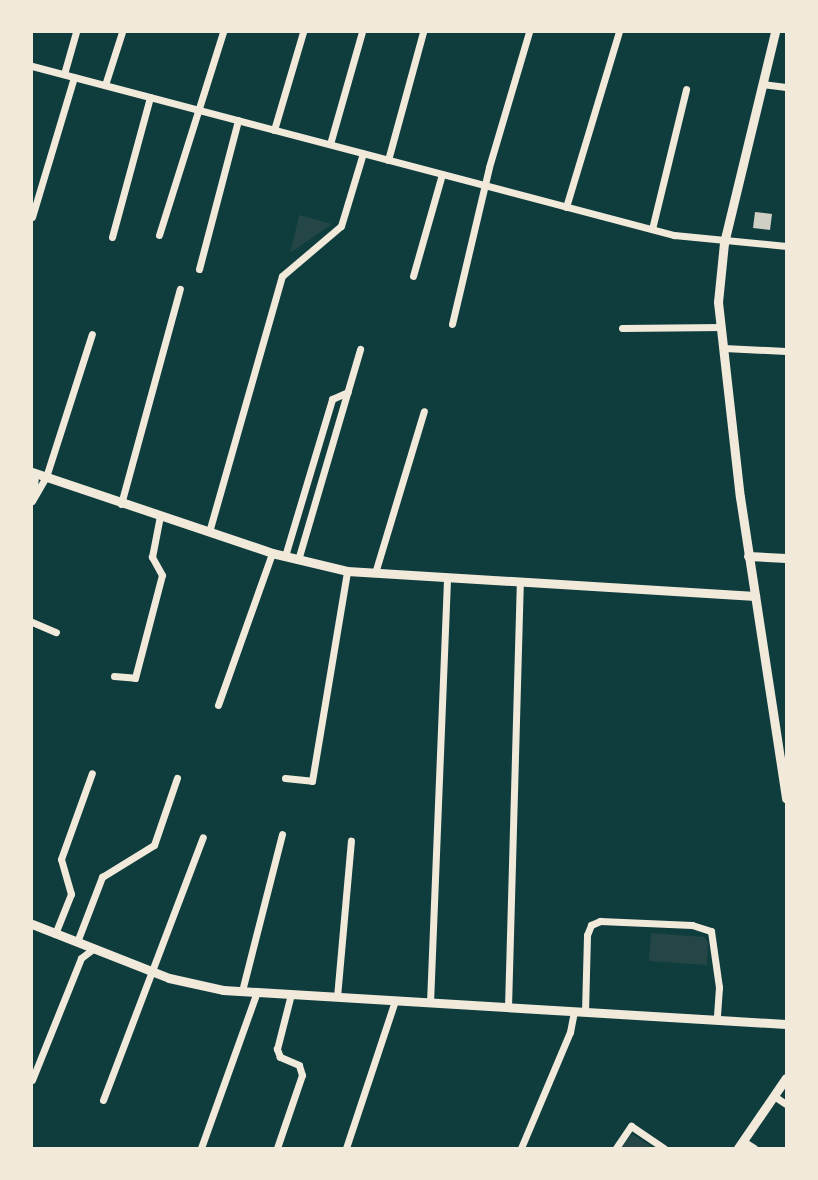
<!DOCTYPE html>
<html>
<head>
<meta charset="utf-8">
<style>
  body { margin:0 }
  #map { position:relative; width:818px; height:1180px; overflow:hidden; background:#0f3d3e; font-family:Rubik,sans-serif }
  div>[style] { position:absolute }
  .green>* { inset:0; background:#244646 }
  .building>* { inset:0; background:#cfcfc3 }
  .minor>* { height:7px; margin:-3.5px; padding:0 3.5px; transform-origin:3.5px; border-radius:3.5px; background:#f1e9da }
  .tertiary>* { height:9px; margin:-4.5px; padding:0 4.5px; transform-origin:4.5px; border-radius:4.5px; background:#f1e9da }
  span { translate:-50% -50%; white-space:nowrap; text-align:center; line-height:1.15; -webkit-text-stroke:5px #f1e9da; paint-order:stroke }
  .frame { position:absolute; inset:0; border:33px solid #f1e9da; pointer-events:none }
</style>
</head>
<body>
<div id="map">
  <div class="green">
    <i style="clip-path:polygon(299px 215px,332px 224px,290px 253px,299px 216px)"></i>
    <i style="clip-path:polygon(651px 933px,704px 937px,708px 942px,707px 965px,649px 961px)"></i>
    <i style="clip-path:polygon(632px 1134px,654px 1148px,621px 1148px)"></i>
  </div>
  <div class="building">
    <i style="clip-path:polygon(755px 212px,772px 214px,770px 230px,753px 228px)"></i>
  </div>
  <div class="minor">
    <i style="left:32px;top:66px;width:664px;rotate:14.75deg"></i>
    <i style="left:674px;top:235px;width:113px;rotate:5.6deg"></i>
    <i style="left:64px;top:74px;width:44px;rotate:-74.1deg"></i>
    <i style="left:762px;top:84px;width:24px;rotate:7deg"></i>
    <i style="left:105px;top:85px;width:56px;rotate:-72.2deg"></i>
    <i style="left:274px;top:130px;width:102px;rotate:-73.5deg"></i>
    <i style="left:330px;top:144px;width:116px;rotate:-74.1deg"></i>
    <i style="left:388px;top:160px;width:133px;rotate:-74.7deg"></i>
    <i style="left:566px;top:207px;width:183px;rotate:-73.2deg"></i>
    <i style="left:32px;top:217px;width:146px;rotate:-73.3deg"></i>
    <i style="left:652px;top:229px;width:144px;rotate:-76.3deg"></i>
    <i style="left:159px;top:235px;width:213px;rotate:-72.5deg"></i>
    <i style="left:112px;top:237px;width:145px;rotate:-74.8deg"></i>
    <i style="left:199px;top:269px;width:154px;rotate:-75.3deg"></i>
    <i style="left:413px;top:276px;width:106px;rotate:-74.1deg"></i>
    <i style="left:452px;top:324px;width:161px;rotate:-76.7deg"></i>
    <i style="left:489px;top:167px;width:141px;rotate:-73.5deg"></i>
    <i style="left:622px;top:328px;width:99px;rotate:-0.6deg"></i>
    <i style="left:724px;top:348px;width:62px;rotate:2.8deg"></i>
    <i style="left:34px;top:496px;width:23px;rotate:-88deg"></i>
    <i style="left:32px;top:501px;width:28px;rotate:-60deg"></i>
    <i style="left:46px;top:477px;width:150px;rotate:-72.2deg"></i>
    <i style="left:121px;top:504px;width:223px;rotate:-74.7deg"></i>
    <i style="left:209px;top:532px;width:266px;rotate:-74.1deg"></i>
    <i style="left:282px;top:276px;width:77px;rotate:-40.3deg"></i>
    <i style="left:341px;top:226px;width:76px;rotate:-73.2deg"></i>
    <i style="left:285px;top:556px;width:164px;rotate:-73.3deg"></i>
    <i style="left:332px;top:399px;width:17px;rotate:-24deg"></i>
    <i style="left:298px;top:560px;width:220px;rotate:-73.6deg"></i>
    <i style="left:375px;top:573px;width:169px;rotate:-73.2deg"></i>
    <i style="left:32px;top:622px;width:26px;rotate:23deg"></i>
    <i style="left:114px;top:676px;width:21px;rotate:5deg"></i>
    <i style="left:135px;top:678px;width:106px;rotate:-75.3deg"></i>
    <i style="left:162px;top:575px;width:21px;rotate:-119deg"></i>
    <i style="left:152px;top:557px;width:42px;rotate:-79deg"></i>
    <i style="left:218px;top:705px;width:161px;rotate:-70.4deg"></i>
    <i style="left:285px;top:778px;width:27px;rotate:6deg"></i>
    <i style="left:312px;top:781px;width:213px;rotate:-80.5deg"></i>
    <i style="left:55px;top:934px;width:43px;rotate:-68.2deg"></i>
    <i style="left:71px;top:894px;width:36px;rotate:-106deg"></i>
    <i style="left:61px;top:859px;width:91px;rotate:-70.2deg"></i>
    <i style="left:77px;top:942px;width:70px;rotate:-69deg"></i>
    <i style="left:102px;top:877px;width:61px;rotate:-31.6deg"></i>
    <i style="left:154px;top:845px;width:71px;rotate:-71.1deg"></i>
    <i style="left:242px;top:991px;width:162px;rotate:-75.7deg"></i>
    <i style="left:337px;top:997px;width:157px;rotate:-84.9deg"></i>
    <i style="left:430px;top:1003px;width:426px;rotate:-87.7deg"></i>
    <i style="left:508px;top:1007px;width:425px;rotate:-88.4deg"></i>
    <i style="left:585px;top:1012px;width:77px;rotate:-88.5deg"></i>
    <i style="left:587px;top:935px;width:11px;rotate:-68deg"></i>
    <i style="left:591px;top:925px;width:10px;rotate:-24deg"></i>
    <i style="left:600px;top:921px;width:92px;rotate:2.5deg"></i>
    <i style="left:692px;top:925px;width:20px;rotate:18deg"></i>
    <i style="left:711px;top:931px;width:57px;rotate:81.9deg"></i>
    <i style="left:719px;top:987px;width:32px;rotate:94deg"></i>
    <i style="left:32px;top:1080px;width:131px;rotate:-68.1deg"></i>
    <i style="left:81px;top:958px;width:15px;rotate:-37deg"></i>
    <i style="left:774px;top:1096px;width:14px;rotate:34deg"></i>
    <i style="left:103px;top:1100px;width:281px;rotate:-69.2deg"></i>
    <i style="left:743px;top:1141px;width:13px;rotate:32deg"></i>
    <i style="left:201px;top:1148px;width:166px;rotate:-70.3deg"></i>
    <i style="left:277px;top:1148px;width:77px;rotate:-71.1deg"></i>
    <i style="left:302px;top:1075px;width:10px;rotate:-107deg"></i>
    <i style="left:299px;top:1065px;width:21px;rotate:-157deg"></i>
    <i style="left:280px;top:1057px;width:9px;rotate:-111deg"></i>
    <i style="left:277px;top:1049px;width:57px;rotate:-75.7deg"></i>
    <i style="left:346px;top:1148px;width:155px;rotate:-71.6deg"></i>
    <i style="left:521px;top:1148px;width:126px;rotate:-67.1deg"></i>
    <i style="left:570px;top:1032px;width:21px;rotate:-79deg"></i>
    <i style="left:616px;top:1148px;width:27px;rotate:-56deg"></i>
    <i style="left:631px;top:1126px;width:40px;rotate:34deg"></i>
  </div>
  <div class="tertiary">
    <i style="left:775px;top:32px;width:217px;rotate:103.6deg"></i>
    <i style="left:724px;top:243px;width:59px;rotate:95.8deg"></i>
    <i style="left:718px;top:302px;width:196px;rotate:83.6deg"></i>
    <i style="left:740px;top:497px;width:305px;rotate:81.3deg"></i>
    <i style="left:32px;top:472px;width:253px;rotate:18.6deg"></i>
    <i style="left:272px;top:553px;width:77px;rotate:13.5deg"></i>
    <i style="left:347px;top:571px;width:409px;rotate:3.5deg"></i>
    <i style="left:748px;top:556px;width:38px;rotate:3deg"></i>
    <i style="left:32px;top:924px;width:147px;rotate:21.5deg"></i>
    <i style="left:169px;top:978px;width:55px;rotate:12.5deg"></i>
    <i style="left:223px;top:990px;width:564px;rotate:3.46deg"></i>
    <i style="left:738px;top:1148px;width:85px;rotate:-55.6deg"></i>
  </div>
  <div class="frame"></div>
</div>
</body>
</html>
